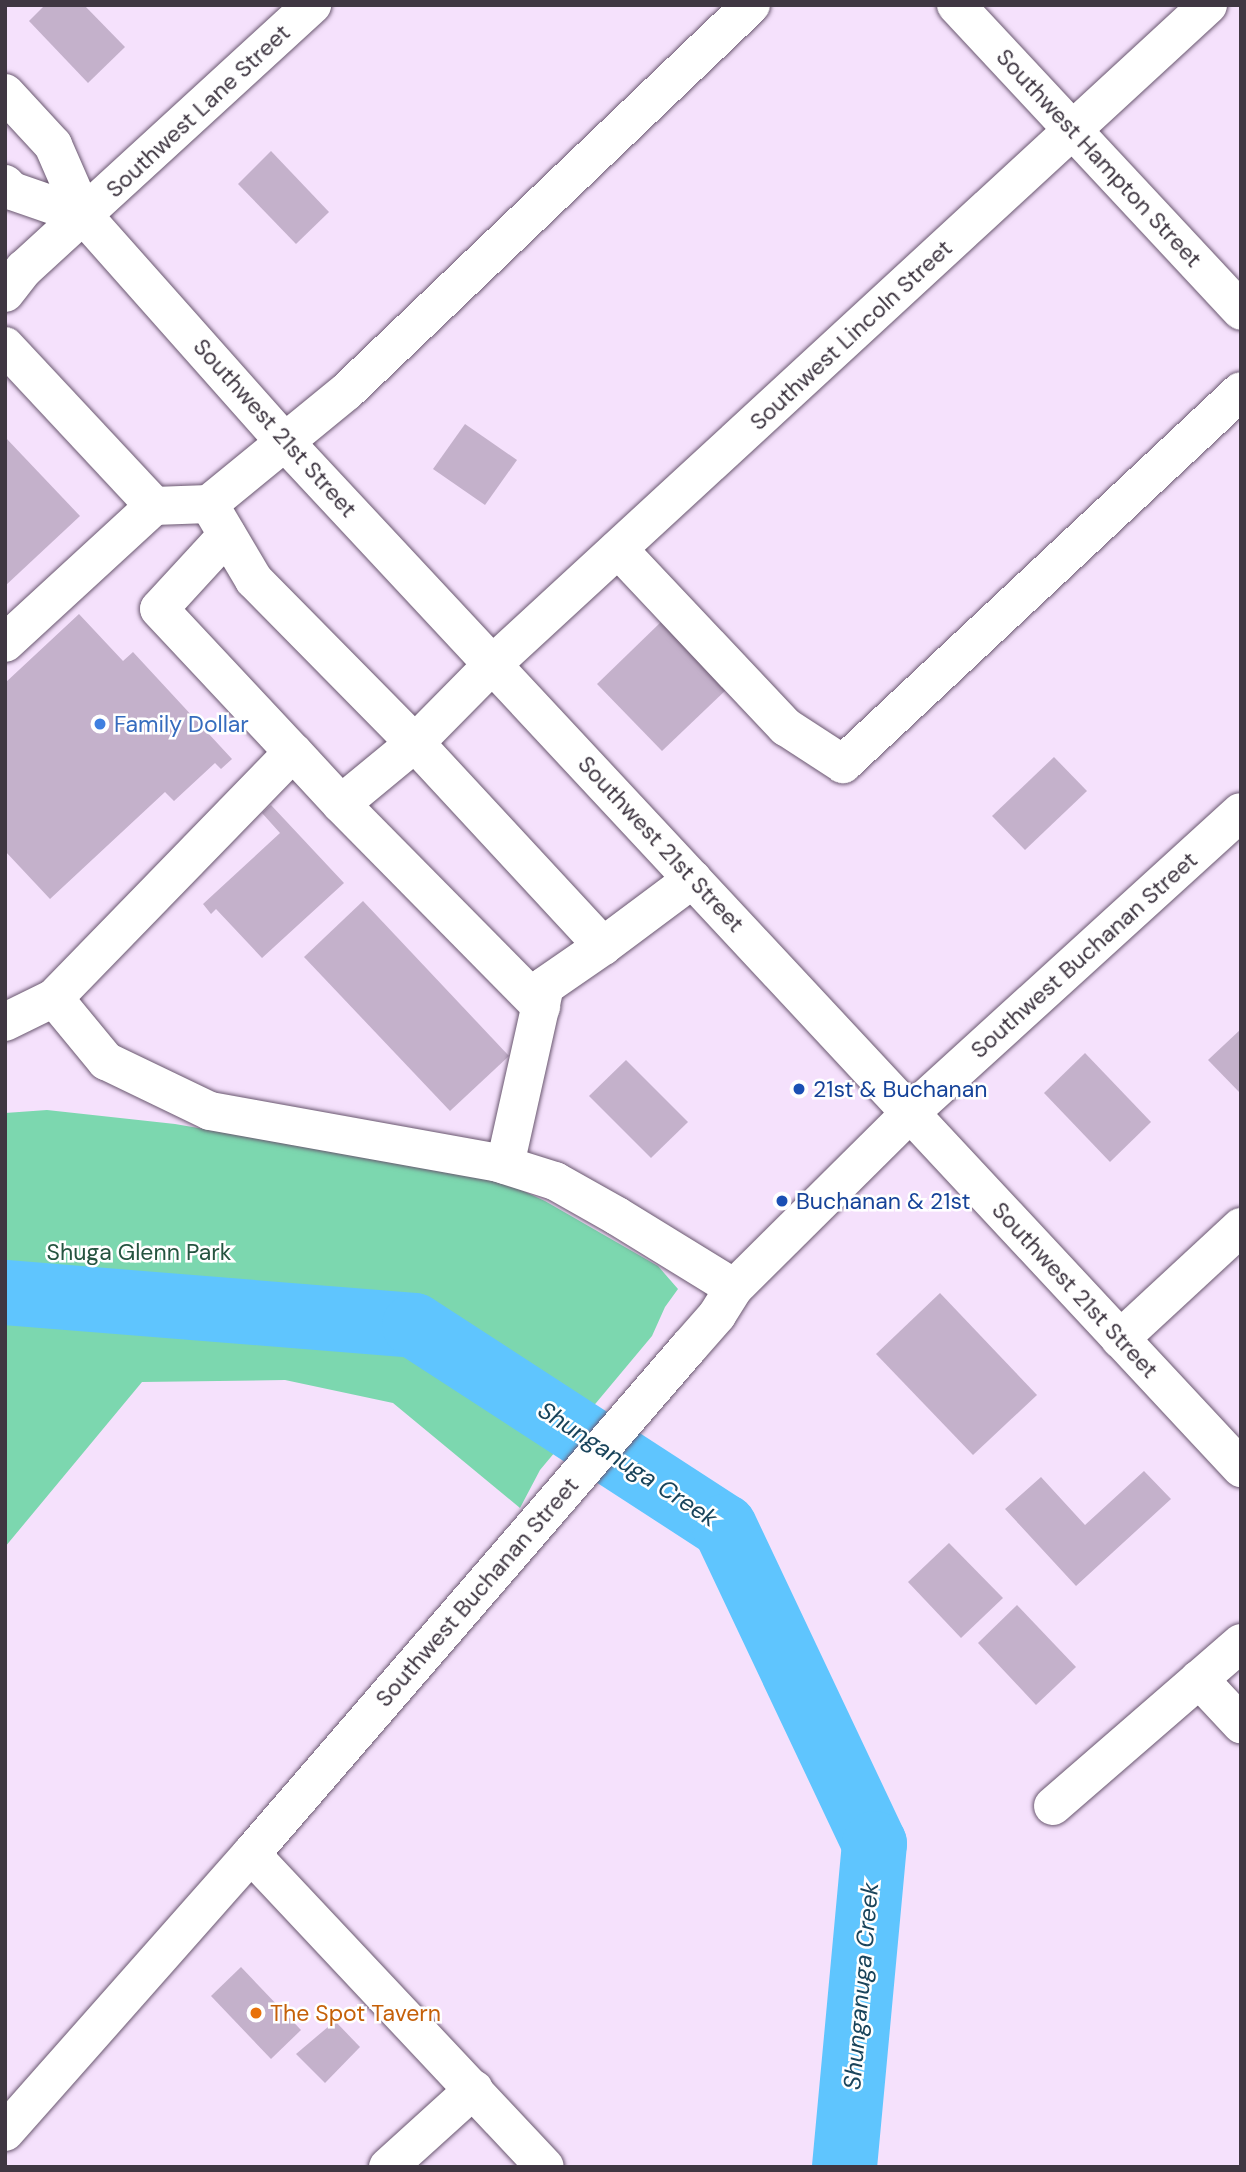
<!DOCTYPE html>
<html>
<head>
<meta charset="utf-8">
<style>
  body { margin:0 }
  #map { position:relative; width:1246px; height:2172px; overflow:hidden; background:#f5e1fc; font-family:"DM Sans",sans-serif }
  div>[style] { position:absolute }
  .green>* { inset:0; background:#7cd7af }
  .river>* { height:65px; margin:-32.5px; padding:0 32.5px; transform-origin:32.5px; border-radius:32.5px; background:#5fc5fe }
  .building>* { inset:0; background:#c4b1cb }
  .roads { filter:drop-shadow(0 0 2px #69576f) drop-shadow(0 0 2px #69576f) }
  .minor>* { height:38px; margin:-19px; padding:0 19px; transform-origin:19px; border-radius:19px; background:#fff }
  .major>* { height:38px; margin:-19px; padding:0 19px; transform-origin:19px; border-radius:19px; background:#fff }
  .dots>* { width:19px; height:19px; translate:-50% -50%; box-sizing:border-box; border:4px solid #fff; border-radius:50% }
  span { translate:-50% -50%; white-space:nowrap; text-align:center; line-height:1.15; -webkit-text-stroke:5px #fff; paint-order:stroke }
  .street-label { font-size:23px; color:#3f3742 }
  .shop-label { font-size:23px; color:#366cbe }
  .left { translate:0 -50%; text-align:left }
  .transit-label { font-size:23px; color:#164399 }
  .park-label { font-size:23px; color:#255440 }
  .food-label { font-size:23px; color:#c56008 }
  .water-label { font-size:24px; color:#19445b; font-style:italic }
  .frame { position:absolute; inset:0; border:7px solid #3f3742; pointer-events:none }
</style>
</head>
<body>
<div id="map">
  <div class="green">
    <i style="clip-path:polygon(47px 1110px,175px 1124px,468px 1175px,508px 1184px,545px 1201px,658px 1266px,678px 1289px,665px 1307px,652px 1336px,540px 1470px,520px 1508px,393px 1403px,285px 1380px,142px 1382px,5px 1547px,5px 1113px)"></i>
  </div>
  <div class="river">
    <i style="left:5px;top:1292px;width:410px;rotate:4.6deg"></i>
    <i style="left:414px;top:1325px;width:369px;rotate:33deg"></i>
    <i style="left:724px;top:1526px;width:351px;rotate:64.7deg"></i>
    <i style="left:874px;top:1843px;width:325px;rotate:95.3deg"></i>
  </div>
  <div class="building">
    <i style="clip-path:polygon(45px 5px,84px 5px,125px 47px,88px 83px,29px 21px)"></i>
    <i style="clip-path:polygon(271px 151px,329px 212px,296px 244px,238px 184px)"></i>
    <i style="clip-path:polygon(465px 424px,517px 460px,485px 505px,433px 469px)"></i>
    <i style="clip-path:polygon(5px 437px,80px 516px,5px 586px)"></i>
    <i style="clip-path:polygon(79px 614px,123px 661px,133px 652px,232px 759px,221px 769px,215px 763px,174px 801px,165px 792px,50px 899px,5px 851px,5px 683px)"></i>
    <i style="clip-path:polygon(663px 620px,728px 688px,662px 751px,597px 684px)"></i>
    <i style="clip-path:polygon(1054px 757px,1087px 791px,1025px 850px,992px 816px)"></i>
    <i style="clip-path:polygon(271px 805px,344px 883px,262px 958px,216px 909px,211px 914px,203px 904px,280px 833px,262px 813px)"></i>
    <i style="clip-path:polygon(363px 901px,509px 1056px,450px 1111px,304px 957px)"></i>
    <i style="clip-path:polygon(1241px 1029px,1241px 1094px,1208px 1060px)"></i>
    <i style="clip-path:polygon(1085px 1053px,1151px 1122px,1110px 1162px,1044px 1093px)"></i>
    <i style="clip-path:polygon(626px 1060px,688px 1122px,651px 1158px,589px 1096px)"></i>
    <i style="clip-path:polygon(940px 1293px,1037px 1395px,973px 1455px,876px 1354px)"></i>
    <i style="clip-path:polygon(1144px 1471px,1171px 1499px,1076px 1586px,1005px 1509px,1041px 1477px,1085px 1525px)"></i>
    <i style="clip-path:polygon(949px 1543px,1003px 1598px,961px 1638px,908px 1582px)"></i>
    <i style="clip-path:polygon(1017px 1605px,1076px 1667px,1036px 1705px,978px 1643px)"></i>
    <i style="clip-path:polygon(241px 1967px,301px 2030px,271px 2059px,211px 1996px)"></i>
    <i style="clip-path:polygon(335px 2021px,360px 2047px,325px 2083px,296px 2054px)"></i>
  </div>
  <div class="roads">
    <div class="minor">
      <i style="left:956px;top:5px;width:418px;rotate:47deg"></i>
      <i style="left:5px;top:293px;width:31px;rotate:-52deg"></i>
      <i style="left:24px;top:269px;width:391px;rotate:-42.5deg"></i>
      <i style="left:5px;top:346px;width:219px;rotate:47deg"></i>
      <i style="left:209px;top:504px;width:88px;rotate:59.4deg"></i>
      <i style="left:254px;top:580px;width:229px;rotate:45.4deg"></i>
      <i style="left:415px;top:743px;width:112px;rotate:-45.4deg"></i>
      <i style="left:494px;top:663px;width:971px;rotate:-42.66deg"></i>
      <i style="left:227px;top:535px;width:100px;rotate:132.6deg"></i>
      <i style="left:159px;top:609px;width:196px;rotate:46.9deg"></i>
      <i style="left:618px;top:549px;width:245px;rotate:46.7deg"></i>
      <i style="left:786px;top:727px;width:68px;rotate:33deg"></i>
      <i style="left:843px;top:764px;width:545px;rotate:-43.14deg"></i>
      <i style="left:5px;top:643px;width:202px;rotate:-42.6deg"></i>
      <i style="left:154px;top:506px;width:55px;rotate:-2.1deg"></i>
      <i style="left:209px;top:504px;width:177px;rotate:-39.3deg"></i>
      <i style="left:346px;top:392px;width:560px;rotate:-43.7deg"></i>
      <i style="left:341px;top:804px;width:285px;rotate:45.4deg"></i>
      <i style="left:54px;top:998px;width:82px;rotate:50.5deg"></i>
      <i style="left:106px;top:1061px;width:115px;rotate:25.7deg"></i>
      <i style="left:210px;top:1111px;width:293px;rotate:10.2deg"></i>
      <i style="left:498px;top:1163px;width:60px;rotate:17.5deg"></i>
      <i style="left:555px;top:1181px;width:71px;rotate:29.4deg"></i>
      <i style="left:617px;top:1216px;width:137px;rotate:31.6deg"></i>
      <i style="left:5px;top:1022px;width:55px;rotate:-26.1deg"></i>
      <i style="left:54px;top:998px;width:343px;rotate:-45.8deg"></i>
      <i style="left:293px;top:752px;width:71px;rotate:47.3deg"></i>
      <i style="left:341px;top:804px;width:96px;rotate:-39.5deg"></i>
      <i style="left:415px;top:743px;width:277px;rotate:47.2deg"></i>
      <i style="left:603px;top:946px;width:112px;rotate:-36.7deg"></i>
      <i style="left:505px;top:1165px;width:183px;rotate:-77.4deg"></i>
      <i style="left:545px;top:986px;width:70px;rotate:-34.6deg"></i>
      <i style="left:1120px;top:1339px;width:165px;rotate:-42.8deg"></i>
      <i style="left:1199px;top:1679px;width:62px;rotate:47deg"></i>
      <i style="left:1053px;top:1806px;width:249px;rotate:-40.9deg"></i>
      <i style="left:251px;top:1854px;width:429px;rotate:46.8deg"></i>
      <i style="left:5px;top:2132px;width:371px;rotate:-48.5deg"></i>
      <i style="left:251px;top:1854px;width:670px;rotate:-49.18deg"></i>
      <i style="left:689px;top:1347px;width:43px;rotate:-48.8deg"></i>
      <i style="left:717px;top:1315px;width:32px;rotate:-58deg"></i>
      <i style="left:734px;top:1288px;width:248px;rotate:-44.8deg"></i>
      <i style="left:910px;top:1113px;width:447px;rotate:-42.3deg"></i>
      <i style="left:388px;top:2167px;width:116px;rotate:-42.2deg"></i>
    </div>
    <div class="major">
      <i style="left:5px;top:93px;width:71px;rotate:47.3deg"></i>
      <i style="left:53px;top:145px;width:77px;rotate:66.4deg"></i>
      <i style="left:84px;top:216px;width:301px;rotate:48.4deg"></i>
      <i style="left:284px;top:441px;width:1404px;rotate:47.02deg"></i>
      <i style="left:5px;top:184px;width:10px;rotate:45deg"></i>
      <i style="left:12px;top:191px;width:76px;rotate:19.1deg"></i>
    </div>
  </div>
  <div class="dots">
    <i style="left:100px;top:724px;background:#3f7fe0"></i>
    <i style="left:799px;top:1089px;background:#1a4fb4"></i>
    <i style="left:782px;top:1201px;background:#1a4fb4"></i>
    <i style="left:256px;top:2013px;background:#e8710a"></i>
  </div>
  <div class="street-label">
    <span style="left:198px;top:111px;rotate:-43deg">Southwest Lane Street</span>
    <span style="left:1099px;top:158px;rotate:47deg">Southwest Hampton Street</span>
    <span style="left:851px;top:335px;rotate:-43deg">Southwest Lincoln Street</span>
    <span style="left:275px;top:428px;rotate:48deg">Southwest 21st Street</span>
    <span style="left:661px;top:844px;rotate:47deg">Southwest 21st Street</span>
    <span style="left:1084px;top:955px;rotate:-42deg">Southwest Buchanan Street</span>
    <span style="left:1075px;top:1290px;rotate:47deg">Southwest 21st Street</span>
    <span style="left:477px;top:1592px;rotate:-49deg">Southwest Buchanan Street</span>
  </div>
  <div class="shop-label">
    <span class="left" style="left:114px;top:724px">Family Dollar</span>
  </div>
  <div class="transit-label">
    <span class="left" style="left:813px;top:1089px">21st &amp; Buchanan</span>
    <span class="left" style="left:796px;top:1201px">Buchanan &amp; 21st</span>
  </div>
  <div class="park-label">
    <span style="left:139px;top:1252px">Shuga Glenn Park</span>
  </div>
  <div class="food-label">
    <span class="left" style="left:270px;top:2013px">The Spot Tavern</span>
  </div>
  <div class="water-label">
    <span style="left:628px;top:1464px;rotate:33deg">Shunganuga Creek</span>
    <span style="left:861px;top:1986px;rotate:-85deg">Shunganuga Creek</span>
  </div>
  <div class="frame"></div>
</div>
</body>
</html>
